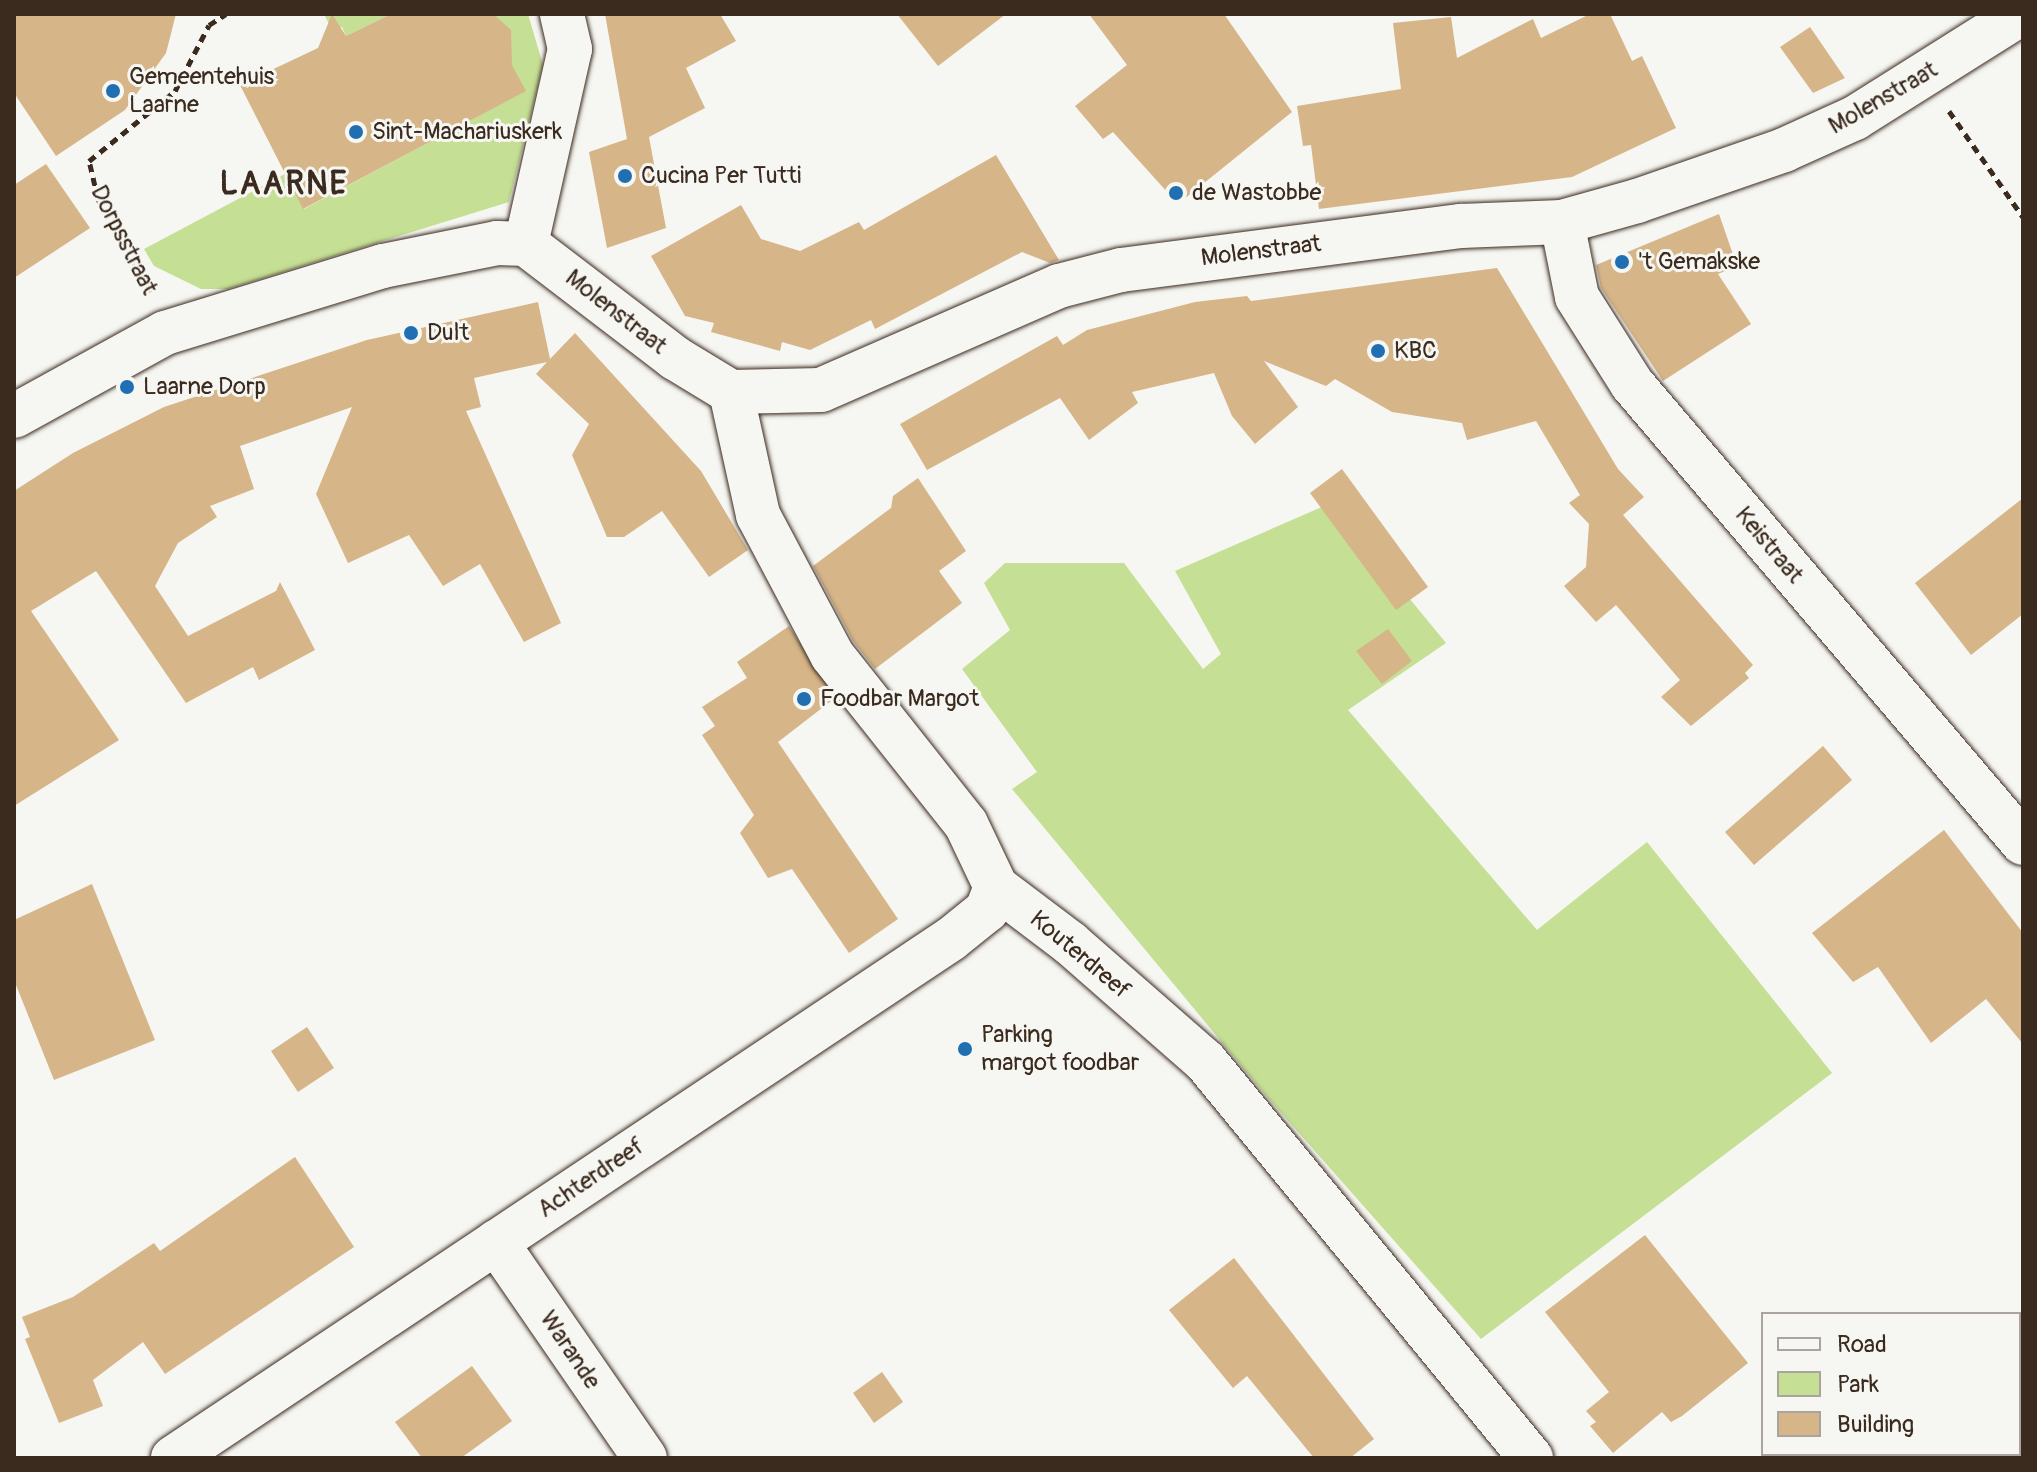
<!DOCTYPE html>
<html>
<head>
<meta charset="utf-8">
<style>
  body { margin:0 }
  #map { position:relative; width:2037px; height:1472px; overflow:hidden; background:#f6f6f2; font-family:Pangolin,sans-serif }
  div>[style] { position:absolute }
  .green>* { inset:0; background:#c5df95 }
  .building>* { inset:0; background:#d6b589 }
  .path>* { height:5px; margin-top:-2.5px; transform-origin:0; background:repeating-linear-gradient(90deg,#3b2a1e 0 8px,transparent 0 14px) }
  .roads { filter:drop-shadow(0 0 2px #3b2a1e) drop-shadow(0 0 2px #3b2a1e) }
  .street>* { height:44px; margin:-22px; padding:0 22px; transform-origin:22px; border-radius:22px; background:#f6f6f2 }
  .secondary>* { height:44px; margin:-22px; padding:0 22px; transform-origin:22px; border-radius:22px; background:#f6f6f2 }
  .dots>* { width:22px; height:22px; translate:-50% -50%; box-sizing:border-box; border:4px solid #f6f6f2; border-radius:50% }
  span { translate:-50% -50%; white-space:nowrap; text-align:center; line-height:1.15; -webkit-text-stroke:6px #f6f6f2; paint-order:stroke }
  .poi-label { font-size:24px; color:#3b2a1e }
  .left { translate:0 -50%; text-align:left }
  .street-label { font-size:24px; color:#3b2a1e }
  .district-label { font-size:32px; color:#3b2a1e; font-weight:700; letter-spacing:2px }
  .frame { position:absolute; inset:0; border:16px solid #3b2a1e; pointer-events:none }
  .legend { position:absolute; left:1761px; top:1312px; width:260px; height:144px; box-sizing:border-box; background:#f6f6f2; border:2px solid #aba49d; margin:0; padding:10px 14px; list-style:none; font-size:24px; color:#3b2a1e }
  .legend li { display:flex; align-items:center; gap:16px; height:40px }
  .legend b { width:40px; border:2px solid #aba49d }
</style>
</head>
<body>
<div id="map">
  <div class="green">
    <i style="clip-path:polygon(324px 14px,391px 14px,346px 36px,342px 27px,331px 28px)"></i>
    <i style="clip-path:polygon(487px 14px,528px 14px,543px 65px,509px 202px,228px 289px,201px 289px,154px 266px,144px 249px,285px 174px,304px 209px,525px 91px,504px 50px,511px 50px,511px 45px)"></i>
    <i style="clip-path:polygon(1331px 503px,1446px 643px,1348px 710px,1537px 930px,1647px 842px,1832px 1073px,1481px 1339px,1268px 1098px,1012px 789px,1037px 772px,962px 669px,1010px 630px,984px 583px,1005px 563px,1124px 563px,1203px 669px,1221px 654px,1175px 571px)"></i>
  </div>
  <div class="building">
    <i style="clip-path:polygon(14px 14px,176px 14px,166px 53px,125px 110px,56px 156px,14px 93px)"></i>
    <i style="clip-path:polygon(332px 14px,346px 36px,391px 14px,493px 14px,511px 30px,512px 65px,526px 91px,303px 209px,240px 85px,318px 48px)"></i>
    <i style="clip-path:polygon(605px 14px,720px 14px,736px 41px,686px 68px,705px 108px,649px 137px,666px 228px,607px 248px,589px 152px,627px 139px)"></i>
    <i style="clip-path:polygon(897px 14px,1006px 14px,938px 66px)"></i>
    <i style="clip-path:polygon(1089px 14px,1224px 14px,1292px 112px,1178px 204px,1113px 132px,1103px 139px,1075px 106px,1127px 65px)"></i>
    <i style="clip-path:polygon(1590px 14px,1610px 14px,1632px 61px,1642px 56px,1676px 128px,1572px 177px,1319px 209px,1311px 145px,1303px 146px,1297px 106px,1401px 89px,1393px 23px,1451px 17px,1457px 58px,1533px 19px,1541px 38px)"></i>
    <i style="clip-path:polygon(1810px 27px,1845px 78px,1813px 93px,1780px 47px)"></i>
    <i style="clip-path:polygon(996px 155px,1059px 260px,1050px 263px,1022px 252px,875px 329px,871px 320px,810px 350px,782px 342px,780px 351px,711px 332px,714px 323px,685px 316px,651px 256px,741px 205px,761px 239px,800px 251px,859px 222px,864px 230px)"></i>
    <i style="clip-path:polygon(46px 164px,90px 228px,14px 278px,14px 185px)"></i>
    <i style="clip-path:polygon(1719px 214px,1737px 266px,1718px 274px,1751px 324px,1663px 381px,1601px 288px,1596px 265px)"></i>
    <i style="clip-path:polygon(1497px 268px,1618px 469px,1644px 497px,1623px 515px,1753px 665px,1745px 673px,1749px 678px,1691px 726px,1661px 697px,1680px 680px,1616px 605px,1596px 622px,1564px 586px,1586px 567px,1589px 524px,1569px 503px,1580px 495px,1536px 421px,1467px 440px,1462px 423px,1392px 412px,1335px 379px,1326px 386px,1264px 361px,1298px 407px,1255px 444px,1232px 416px,1214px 373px,1132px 392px,1138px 403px,1089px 440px,1060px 398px,927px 470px,900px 424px,1057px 336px,1063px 345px,1087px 330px,1195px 302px,1247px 296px,1251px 301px)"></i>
    <i style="clip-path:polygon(538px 302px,550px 359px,575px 333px,701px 471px,748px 550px,709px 577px,662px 511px,624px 537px,607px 537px,572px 455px,589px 424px,536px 374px,547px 362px,474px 378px,481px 407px,466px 411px,561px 623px,524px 642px,480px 564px,443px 586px,409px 535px,348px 563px,316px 494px,352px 407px,240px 446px,254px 489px,210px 506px,217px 517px,178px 543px,155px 586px,188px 636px,276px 591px,280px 582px,315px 650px,259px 680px,253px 667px,186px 703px,96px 571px,31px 611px,119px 740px,14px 806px,14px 491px,73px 453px,164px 407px,367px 340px)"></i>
    <i style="clip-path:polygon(1342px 469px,1428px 587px,1396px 610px,1310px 493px)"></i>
    <i style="clip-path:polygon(918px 478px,966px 551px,939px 571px,962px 603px,875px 669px,853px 641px,813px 566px,891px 508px,893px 496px)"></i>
    <i style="clip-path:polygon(2023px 498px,2023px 614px,1971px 655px,1915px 583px)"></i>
    <i style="clip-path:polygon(789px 626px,835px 698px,778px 742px,898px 919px,849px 953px,792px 869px,768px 878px,740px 833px,754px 815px,702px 735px,715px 726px,702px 707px,747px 678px,737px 662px)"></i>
    <i style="clip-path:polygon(1388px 629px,1412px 661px,1382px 684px,1356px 651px)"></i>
    <i style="clip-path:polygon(1823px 746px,1852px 780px,1754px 865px,1725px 832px)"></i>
    <i style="clip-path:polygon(1944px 830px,2023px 933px,2023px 1044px,1986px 999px,1931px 1043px,1878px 967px,1853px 982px,1812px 933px)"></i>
    <i style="clip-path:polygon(92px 884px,155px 1040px,54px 1080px,14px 980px,14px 920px)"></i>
    <i style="clip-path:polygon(307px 1027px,334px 1068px,298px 1092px,271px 1051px)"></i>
    <i style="clip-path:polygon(295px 1157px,354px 1247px,165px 1374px,143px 1342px,93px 1380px,103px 1406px,59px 1423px,25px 1339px,30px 1337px,22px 1317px,73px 1297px,154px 1243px,160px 1251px)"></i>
    <i style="clip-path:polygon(1645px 1235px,1748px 1363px,1682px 1416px,1671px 1422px,1662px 1412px,1613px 1453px,1590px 1426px,1596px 1422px,1586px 1411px,1609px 1392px,1545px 1312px)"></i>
    <i style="clip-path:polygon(1234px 1258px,1374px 1439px,1350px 1458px,1314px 1458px,1247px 1376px,1233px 1388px,1169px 1310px)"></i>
    <i style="clip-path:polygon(472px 1366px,512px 1421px,461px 1458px,422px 1458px,395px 1422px)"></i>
    <i style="clip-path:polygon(882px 1372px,903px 1402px,874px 1423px,853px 1393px)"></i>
  </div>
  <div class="path">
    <i style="left:1949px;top:111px;width:129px;rotate:55.1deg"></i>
    <i style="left:150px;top:292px;width:107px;rotate:-119.2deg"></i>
    <i style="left:98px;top:199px;width:39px;rotate:-103deg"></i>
    <i style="left:89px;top:161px;width:111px;rotate:-39.1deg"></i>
    <i style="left:175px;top:91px;width:74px;rotate:-62.7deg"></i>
    <i style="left:209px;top:25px;width:20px;rotate:-33deg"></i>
  </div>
  <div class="roads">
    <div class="street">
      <i style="left:1562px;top:222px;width:76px;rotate:78.7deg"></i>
      <i style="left:1577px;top:297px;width:103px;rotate:57.7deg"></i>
      <i style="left:1632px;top:384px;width:603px;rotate:49.57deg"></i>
      <i style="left:526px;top:244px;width:200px;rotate:-77.3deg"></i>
      <i style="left:570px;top:49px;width:36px;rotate:-103deg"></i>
      <i style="left:731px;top:392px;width:126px;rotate:77.6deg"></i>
      <i style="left:758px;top:515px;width:158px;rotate:62.1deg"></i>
      <i style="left:832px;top:655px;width:216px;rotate:51.6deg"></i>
      <i style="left:966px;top:824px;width:70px;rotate:64.5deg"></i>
      <i style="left:996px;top:887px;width:93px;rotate:37.1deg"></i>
      <i style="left:1070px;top:943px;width:179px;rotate:41.2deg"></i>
      <i style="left:1205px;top:1061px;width:514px;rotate:50.61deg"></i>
      <i style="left:496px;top:1242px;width:262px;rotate:55.4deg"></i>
      <i style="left:173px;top:1458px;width:935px;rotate:-33.71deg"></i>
      <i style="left:951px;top:939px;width:46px;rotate:-38.9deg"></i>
      <i style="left:987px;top:910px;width:25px;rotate:-69deg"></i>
    </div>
    <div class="secondary">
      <i style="left:14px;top:416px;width:172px;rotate:-28.8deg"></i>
      <i style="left:165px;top:333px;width:228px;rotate:-17.1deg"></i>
      <i style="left:383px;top:266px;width:116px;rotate:-11.4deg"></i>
      <i style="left:497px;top:243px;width:29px;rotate:2deg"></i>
      <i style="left:526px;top:244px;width:188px;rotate:37.4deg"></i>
      <i style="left:675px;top:358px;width:66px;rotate:31.3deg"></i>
      <i style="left:731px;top:392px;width:90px;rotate:-1.3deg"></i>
      <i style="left:821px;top:390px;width:260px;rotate:-23.6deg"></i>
      <i style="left:1059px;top:286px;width:64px;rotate:-14.5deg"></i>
      <i style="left:1121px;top:270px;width:343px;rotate:-7.4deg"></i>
      <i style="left:1461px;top:226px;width:101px;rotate:-2.3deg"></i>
      <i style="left:1562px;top:222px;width:78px;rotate:-15.6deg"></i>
      <i style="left:1637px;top:201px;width:156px;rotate:-19.1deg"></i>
      <i style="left:1784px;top:150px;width:78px;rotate:-24.3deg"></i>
      <i style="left:1855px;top:118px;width:195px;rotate:-32.2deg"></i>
    </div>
  </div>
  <div class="dots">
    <i style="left:113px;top:91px;background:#1f6fb2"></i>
    <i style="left:356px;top:132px;background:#1f6fb2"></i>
    <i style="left:625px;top:176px;background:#1f6fb2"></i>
    <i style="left:1176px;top:193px;background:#1f6fb2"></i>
    <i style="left:1622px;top:262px;background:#1f6fb2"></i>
    <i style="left:411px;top:333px;background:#1f6fb2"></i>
    <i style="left:1378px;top:351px;background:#1f6fb2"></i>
    <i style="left:127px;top:387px;background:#1f6fb2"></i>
    <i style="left:804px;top:699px;background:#1f6fb2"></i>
    <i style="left:965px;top:1049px;background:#1f6fb2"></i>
  </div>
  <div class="poi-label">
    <span class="left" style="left:129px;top:91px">Gemeentehuis<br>Laarne</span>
    <span class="left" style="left:372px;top:132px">Sint-Machariuskerk</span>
    <span class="left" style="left:641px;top:176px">Cucina Per Tutti</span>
    <span class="left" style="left:1192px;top:193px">de Wastobbe</span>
    <span class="left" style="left:1638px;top:262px">'t Gemakske</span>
    <span class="left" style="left:427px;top:333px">Dult</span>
    <span class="left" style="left:1394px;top:351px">KBC</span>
    <span class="left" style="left:143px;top:387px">Laarne Dorp</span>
    <span class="left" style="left:820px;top:699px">Foodbar Margot</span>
    <span class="left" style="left:981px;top:1049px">Parking<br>margot foodbar</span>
  </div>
  <div class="street-label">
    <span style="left:1883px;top:98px;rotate:-30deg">Molenstraat</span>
    <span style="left:124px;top:240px;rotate:63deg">Dorpsstraat</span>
    <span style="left:1261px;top:251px;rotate:-7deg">Molenstraat</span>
    <span style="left:616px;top:312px;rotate:38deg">Molenstraat</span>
    <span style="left:1769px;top:545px;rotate:50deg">Keistraat</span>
    <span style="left:1080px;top:955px;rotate:40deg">Kouterdreef</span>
    <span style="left:591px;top:1178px;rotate:-34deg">Achterdreef</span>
    <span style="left:570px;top:1350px;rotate:56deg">Warande</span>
  </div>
  <div class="district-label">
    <span style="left:284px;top:184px">LAARNE</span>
  </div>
  <div class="frame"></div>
  <ul class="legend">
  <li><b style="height:10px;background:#f6f6f2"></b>Road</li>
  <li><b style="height:22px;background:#c5df95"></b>Park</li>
  <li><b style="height:22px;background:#d6b589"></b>Building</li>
  </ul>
</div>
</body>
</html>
